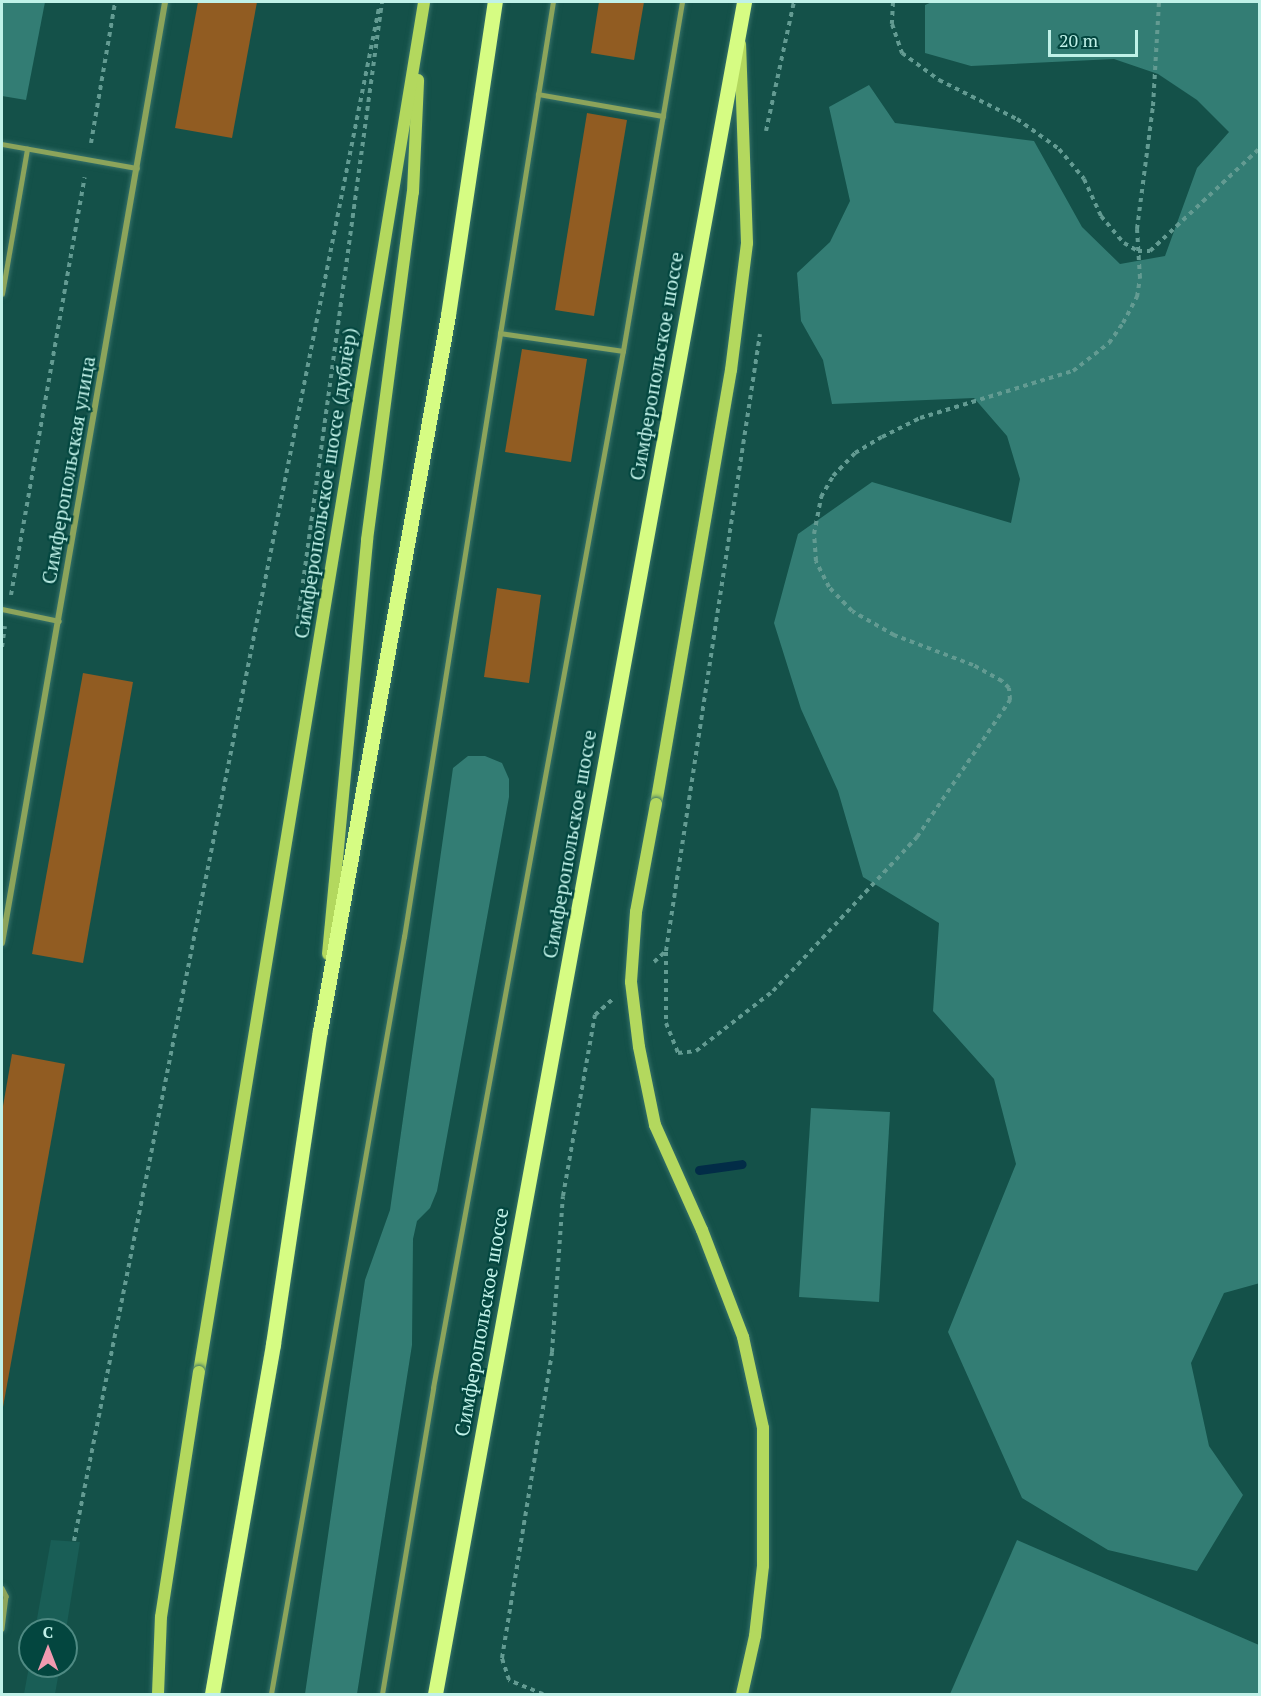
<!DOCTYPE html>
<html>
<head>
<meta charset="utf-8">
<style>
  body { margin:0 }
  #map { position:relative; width:1261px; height:1696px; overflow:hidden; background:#145149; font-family:"PT Serif",serif }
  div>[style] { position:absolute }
  .built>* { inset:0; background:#195e56 }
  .green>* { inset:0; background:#337d74 }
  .stream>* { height:9px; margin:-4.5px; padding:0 4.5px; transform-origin:4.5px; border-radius:4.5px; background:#022c47 }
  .building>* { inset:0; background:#915c22 }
  .path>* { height:4px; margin-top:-2px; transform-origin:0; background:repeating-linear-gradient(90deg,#639b92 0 4.5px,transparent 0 9px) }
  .roads { filter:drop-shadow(0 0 2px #367169) drop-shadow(0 0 2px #367169) }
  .service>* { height:4.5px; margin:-2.25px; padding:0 2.25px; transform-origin:2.25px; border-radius:2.25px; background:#8ca45b }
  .minor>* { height:6px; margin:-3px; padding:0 3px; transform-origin:3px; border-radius:3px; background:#8ca45b }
  .secondary>* { height:12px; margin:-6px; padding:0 6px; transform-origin:6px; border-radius:6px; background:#b3d85e }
  .primary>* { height:15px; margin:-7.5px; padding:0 7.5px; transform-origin:7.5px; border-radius:7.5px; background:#d6fc83 }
  .bridges { filter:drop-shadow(0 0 2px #367169) drop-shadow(0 0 2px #367169) }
  .secondary-bridge>* { height:12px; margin:-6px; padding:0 6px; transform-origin:6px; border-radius:6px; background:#b3d85e }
  span { translate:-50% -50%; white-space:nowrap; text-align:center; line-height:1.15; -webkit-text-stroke:4.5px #03463f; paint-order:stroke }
  .street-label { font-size:20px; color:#c0f1e8 }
  .frame { position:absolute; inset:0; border:3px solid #c0f1e8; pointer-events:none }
  .north { position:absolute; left:18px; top:1618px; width:60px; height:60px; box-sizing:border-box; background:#03463f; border:2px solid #4f8a83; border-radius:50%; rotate:0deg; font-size:16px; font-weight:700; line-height:24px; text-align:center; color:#c0f1e8 }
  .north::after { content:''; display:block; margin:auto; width:21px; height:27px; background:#f29ab0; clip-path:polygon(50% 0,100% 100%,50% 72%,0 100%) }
  .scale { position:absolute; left:1048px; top:30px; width:90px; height:27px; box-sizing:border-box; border:3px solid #c0f1e8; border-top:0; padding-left:8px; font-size:18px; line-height:21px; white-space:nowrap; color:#c0f1e8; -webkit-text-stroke:4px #03463f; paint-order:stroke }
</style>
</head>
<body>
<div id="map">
  <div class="built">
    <i style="clip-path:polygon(51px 1540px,80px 1542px,66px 1630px,35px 1630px)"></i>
    <i style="clip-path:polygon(30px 1661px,30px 1666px,60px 1666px,55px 1694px,24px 1694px)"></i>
  </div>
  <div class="green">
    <i style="clip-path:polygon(2px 2px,45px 2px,26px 100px,2px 96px)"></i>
    <i style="clip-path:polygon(932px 2px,1259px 2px,1260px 1283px,1224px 1293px,1191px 1363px,1209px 1446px,1243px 1495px,1197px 1571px,1108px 1550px,1022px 1498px,948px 1332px,1016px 1164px,994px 1079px,933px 1011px,939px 923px,863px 877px,838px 791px,801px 709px,774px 623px,798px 534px,872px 482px,1011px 523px,1020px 479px,1007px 436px,974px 398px,832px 404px,823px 360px,801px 321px,797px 273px,830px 242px,850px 201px,829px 107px,869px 85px,895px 123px,1034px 141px,1082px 227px,1120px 264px,1165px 256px,1197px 168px,1229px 132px,1197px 100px,1158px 74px,1114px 59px,971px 66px,925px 53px,925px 5px)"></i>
    <i style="clip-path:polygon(468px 756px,485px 756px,502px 763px,509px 779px,509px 797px,437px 1191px,430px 1208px,417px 1221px,413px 1239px,412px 1345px,357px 1694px,305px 1694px,365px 1280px,390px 1210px,453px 768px)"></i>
    <i style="clip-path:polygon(811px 1108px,890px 1112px,879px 1302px,799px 1297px)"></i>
    <i style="clip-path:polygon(1017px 1540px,1259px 1645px,1259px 1694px,950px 1694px)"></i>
  </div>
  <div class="stream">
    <i style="left:699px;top:1170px;width:43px;rotate:-7.9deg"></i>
  </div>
  <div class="building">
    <i style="clip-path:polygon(198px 2px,257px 2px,232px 138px,175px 128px)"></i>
    <i style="clip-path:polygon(599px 2px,644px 2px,634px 60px,591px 53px)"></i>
    <i style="clip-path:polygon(587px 113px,627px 120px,594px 316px,555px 310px)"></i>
    <i style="clip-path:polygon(522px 349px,587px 359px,571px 462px,505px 452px)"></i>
    <i style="clip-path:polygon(497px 588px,541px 595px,529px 683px,484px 677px)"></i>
    <i style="clip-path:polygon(83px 673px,133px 682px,83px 963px,32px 954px)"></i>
    <i style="clip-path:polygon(12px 1054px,65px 1064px,3px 1407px,2px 1112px)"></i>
  </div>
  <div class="path">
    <i style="left:893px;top:2px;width:22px;rotate:93deg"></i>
    <i style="left:892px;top:24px;width:31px;rotate:71deg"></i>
    <i style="left:902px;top:53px;width:46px;rotate:36.1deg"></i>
    <i style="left:939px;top:80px;width:87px;rotate:26.6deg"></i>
    <i style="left:1017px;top:119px;width:52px;rotate:35.5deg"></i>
    <i style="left:1059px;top:149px;width:39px;rotate:50deg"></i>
    <i style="left:1084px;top:179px;width:41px;rotate:65.3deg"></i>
    <i style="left:1101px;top:216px;width:35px;rotate:50deg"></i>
    <i style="left:1124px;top:243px;width:16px;rotate:30deg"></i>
    <i style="left:1138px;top:251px;width:12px"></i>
    <i style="left:1150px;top:251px;width:151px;rotate:-43.1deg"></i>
    <i style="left:766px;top:131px;width:132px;rotate:-77.8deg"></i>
    <i style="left:91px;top:143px;width:143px;rotate:-80.3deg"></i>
    <i style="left:11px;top:595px;width:424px;rotate:-80deg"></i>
    <i style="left:298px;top:619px;width:623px;rotate:-82.25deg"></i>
    <i style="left:2px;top:647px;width:21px;rotate:-82deg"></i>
    <i style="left:666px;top:952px;width:71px;rotate:90deg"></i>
    <i style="left:666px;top:1023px;width:32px;rotate:68deg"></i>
    <i style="left:678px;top:1053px;width:18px;rotate:-6deg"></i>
    <i style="left:696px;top:1051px;width:98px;rotate:-37.9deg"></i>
    <i style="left:773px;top:991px;width:211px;rotate:-46.9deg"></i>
    <i style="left:917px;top:837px;width:166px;rotate:-55.8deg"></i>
    <i style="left:1010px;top:700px;width:12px;rotate:-95deg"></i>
    <i style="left:1009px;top:688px;width:10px;rotate:-135deg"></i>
    <i style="left:1002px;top:681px;width:33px;rotate:-151deg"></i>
    <i style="left:973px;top:665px;width:85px;rotate:-159.2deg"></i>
    <i style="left:894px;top:635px;width:48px;rotate:-150.3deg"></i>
    <i style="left:852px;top:611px;width:33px;rotate:-134deg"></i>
    <i style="left:829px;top:587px;width:29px;rotate:-117deg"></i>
    <i style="left:816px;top:561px;width:27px;rotate:-94deg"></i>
    <i style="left:814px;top:534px;width:38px;rotate:-79deg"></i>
    <i style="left:821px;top:497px;width:24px;rotate:-60deg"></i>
    <i style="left:833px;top:476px;width:32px;rotate:-46deg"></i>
    <i style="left:855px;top:453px;width:31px;rotate:-31deg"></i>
    <i style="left:882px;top:437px;width:42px;rotate:-26.6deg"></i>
    <i style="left:920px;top:418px;width:160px;rotate:-17.1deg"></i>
    <i style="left:1073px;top:371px;width:46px;rotate:-37.9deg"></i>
    <i style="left:1109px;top:343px;width:24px;rotate:-55deg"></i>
    <i style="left:1123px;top:323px;width:30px;rotate:-62deg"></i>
    <i style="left:1137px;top:297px;width:19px;rotate:-81deg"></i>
    <i style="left:1140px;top:278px;width:49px;rotate:-93.5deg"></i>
    <i style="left:1137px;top:229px;width:124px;rotate:-82.6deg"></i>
    <i style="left:1153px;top:106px;width:104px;rotate:-86.7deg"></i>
    <i style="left:654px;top:962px;width:16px;rotate:-43deg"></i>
    <i style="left:666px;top:951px;width:624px;rotate:-81.34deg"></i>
    <i style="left:74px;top:1541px;width:1563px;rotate:-78.75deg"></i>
    <i style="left:543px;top:1694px;width:37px;rotate:-158deg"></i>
    <i style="left:509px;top:1680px;width:23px;rotate:-108deg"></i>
    <i style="left:502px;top:1658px;width:310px;rotate:-80.7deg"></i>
    <i style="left:552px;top:1352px;width:156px;rotate:-86deg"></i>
    <i style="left:563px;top:1196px;width:184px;rotate:-80deg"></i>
    <i style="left:595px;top:1015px;width:24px;rotate:-42deg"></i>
  </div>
  <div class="roads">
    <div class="service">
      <i style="left:538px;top:94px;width:127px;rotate:10deg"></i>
      <i style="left:2px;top:144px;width:137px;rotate:10.1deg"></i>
      <i style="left:2px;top:294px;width:147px;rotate:-80.2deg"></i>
      <i style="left:500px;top:333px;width:124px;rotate:8.3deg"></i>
      <i style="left:2px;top:609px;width:58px;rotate:11.9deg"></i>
      <i style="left:2px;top:1588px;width:9px;rotate:63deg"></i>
      <i style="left:6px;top:1596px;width:33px;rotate:97deg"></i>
      <i style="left:271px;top:1694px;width:769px;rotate:-80.04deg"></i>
      <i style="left:404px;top:937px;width:947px;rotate:-80.95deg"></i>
      <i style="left:382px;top:1694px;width:310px;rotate:-80.5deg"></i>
      <i style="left:433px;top:1388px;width:1054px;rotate:-79.62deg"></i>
      <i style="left:623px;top:351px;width:354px;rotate:-80.4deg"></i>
    </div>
    <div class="minor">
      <i style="left:2px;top:943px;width:955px;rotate:-80.17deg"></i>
    </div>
    <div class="secondary">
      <i style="left:656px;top:804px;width:440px;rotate:-80.2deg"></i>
      <i style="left:731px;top:370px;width:128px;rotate:-82.8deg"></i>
      <i style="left:747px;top:243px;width:199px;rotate:-92deg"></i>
      <i style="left:328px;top:954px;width:416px;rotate:-84.6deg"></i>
      <i style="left:367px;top:540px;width:351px;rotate:-82.5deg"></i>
      <i style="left:413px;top:192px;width:112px;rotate:-87.4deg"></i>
      <i style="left:199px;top:1372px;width:1388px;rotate:-80.67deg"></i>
    </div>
    <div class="primary">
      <i style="left:212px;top:1694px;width:355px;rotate:-80.1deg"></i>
      <i style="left:273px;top:1344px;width:317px;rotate:-81.5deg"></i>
      <i style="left:320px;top:1031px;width:727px;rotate:-79.86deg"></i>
      <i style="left:448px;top:315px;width:317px;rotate:-81.5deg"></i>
      <i style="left:435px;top:1694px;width:1720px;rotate:-79.65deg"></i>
    </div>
  </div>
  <div class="bridges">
    <div class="secondary-bridge">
      <i style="left:656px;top:804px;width:110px;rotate:100.5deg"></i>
      <i style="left:636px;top:912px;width:70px;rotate:94.1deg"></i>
      <i style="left:631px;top:982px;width:65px;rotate:83deg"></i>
      <i style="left:639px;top:1047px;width:80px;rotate:78.4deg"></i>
      <i style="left:655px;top:1125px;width:115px;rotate:65.9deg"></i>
      <i style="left:702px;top:1230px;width:115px;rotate:69deg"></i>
      <i style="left:743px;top:1337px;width:93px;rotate:77.6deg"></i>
      <i style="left:763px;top:1428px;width:138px;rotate:90deg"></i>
      <i style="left:763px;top:1566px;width:70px;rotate:96.5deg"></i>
      <i style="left:755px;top:1636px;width:59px;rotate:102.6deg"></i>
      <i style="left:158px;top:1694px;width:77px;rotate:-87.8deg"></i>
      <i style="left:161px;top:1617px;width:248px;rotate:-81.2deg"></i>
    </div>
  </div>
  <div class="street-label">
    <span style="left:656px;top:366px;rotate:-80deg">Симферопольское шоссе</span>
    <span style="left:68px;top:470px;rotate:-80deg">Симферопольская улица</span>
    <span style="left:325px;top:483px;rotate:-81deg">Симферопольское шоссе (дублёр)</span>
    <span style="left:569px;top:844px;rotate:-80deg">Симферопольское шоссе</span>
    <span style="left:481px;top:1322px;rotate:-80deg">Симферопольское шоссе</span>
  </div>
  <div class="frame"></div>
  <div class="north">С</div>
  <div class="scale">20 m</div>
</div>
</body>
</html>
